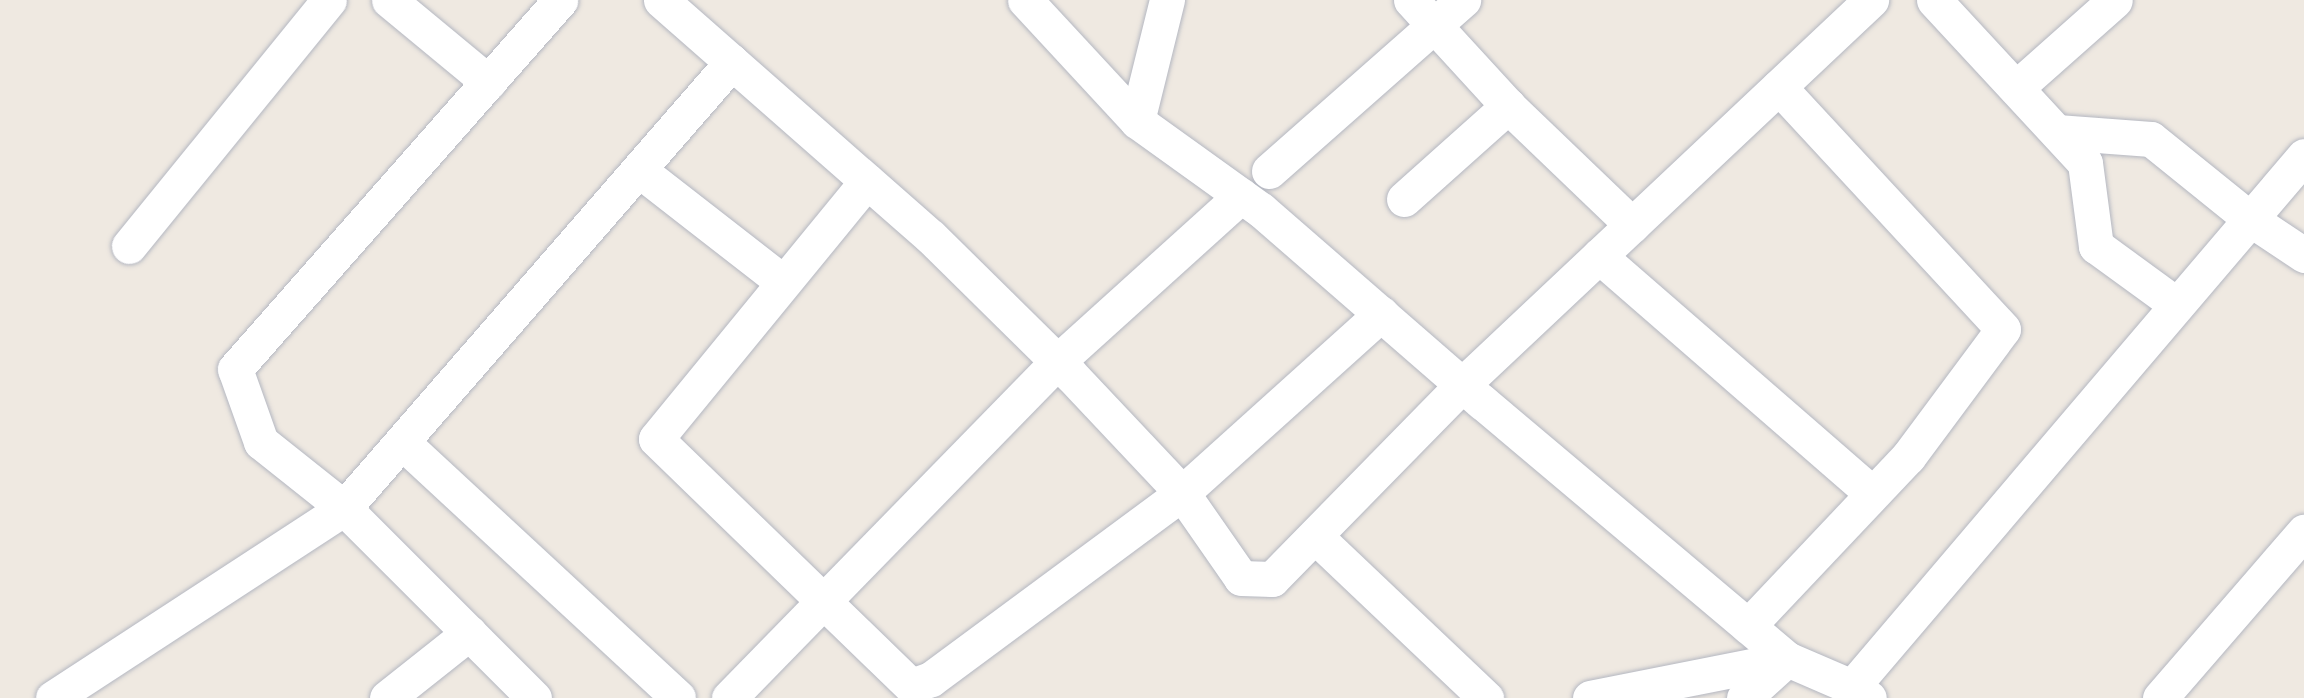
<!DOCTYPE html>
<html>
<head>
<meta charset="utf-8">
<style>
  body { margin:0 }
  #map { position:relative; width:2304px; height:698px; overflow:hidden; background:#efe9e1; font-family:"Sofia Sans Condensed",sans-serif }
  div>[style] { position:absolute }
  .roads { filter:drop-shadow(0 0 2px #b4b7c1) drop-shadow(0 0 2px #b4b7c1) }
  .minor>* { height:35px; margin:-17.5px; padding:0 17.5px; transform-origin:17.5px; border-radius:17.5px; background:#fff }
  span { translate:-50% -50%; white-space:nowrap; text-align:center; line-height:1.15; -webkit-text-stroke:5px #fff; paint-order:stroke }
</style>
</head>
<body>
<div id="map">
  <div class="roads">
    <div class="minor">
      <i style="left:389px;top:0;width:129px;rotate:39.6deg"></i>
      <i style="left:661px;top:0;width:359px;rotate:41.3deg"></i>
      <i style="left:931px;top:237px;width:194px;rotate:44.6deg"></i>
      <i style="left:1069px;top:373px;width:165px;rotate:46.7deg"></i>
      <i style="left:1182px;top:493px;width:103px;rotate:55.2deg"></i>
      <i style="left:1241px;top:578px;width:31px;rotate:2deg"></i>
      <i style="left:1272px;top:579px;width:272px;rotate:-45.6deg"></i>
      <i style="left:1462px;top:385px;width:562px;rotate:-43.27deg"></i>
      <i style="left:1025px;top:0;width:165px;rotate:47.2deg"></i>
      <i style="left:1137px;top:121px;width:153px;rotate:35.7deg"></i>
      <i style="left:1261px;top:210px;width:293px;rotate:41deg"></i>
      <i style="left:1482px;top:402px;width:399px;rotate:40.1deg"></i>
      <i style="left:1787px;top:659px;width:71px;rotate:23.3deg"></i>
      <i style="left:1852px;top:687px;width:20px;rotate:33deg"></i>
      <i style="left:1411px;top:0;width:144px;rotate:47.5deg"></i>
      <i style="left:1508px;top:106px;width:172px;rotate:43.8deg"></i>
      <i style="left:1934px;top:0;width:222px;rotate:47.2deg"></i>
      <i style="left:2085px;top:163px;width:84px;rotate:82.5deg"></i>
      <i style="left:2096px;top:246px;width:100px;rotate:36.1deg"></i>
      <i style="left:2016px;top:88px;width:132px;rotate:-41.6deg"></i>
      <i style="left:1137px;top:121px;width:125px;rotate:-76.1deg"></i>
      <i style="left:2057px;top:132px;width:94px;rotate:4.3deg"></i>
      <i style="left:2151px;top:139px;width:127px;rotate:38.9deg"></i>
      <i style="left:2250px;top:219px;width:65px;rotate:33.7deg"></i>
      <i style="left:639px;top:170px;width:182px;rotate:37.9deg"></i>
      <i style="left:1269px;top:171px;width:259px;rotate:-41.4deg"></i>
      <i style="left:867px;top:181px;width:333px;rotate:129.3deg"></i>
      <i style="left:656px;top:439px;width:355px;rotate:44.1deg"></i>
      <i style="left:911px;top:686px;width:21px;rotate:-19deg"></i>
      <i style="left:931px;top:679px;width:312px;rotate:-36.5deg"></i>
      <i style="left:1182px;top:493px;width:268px;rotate:-42deg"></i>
      <i style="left:1404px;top:199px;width:140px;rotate:-41.8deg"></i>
      <i style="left:129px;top:246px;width:317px;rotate:-50.9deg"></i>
      <i style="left:1599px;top:256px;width:362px;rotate:41deg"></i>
      <i style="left:402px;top:442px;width:376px;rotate:42.8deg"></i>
      <i style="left:1315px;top:536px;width:236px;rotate:43.5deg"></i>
      <i style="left:1748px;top:626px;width:233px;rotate:-46.6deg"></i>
      <i style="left:1908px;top:457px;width:159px;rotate:-53.4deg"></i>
      <i style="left:2003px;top:329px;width:330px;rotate:-132.8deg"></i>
      <i style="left:1852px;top:687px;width:697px;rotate:-49.59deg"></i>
      <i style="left:53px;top:698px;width:348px;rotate:-33.1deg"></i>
      <i style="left:344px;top:508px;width:591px;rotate:-48.98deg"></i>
      <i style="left:387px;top:698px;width:105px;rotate:-38.4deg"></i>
      <i style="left:534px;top:698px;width:269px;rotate:-135deg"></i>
      <i style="left:344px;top:508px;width:106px;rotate:-141.5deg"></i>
      <i style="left:261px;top:442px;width:77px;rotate:-109.6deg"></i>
      <i style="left:235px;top:369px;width:492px;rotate:-48.6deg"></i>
      <i style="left:729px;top:698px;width:470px;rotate:-45.7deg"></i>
      <i style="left:1057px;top:362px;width:248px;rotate:-42.1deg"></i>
      <i style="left:1590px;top:698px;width:201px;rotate:-11.2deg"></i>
      <i style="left:1744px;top:698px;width:58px;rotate:-42.2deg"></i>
      <i style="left:2160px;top:698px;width:220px;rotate:-49.1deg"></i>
    </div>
  </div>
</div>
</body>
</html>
